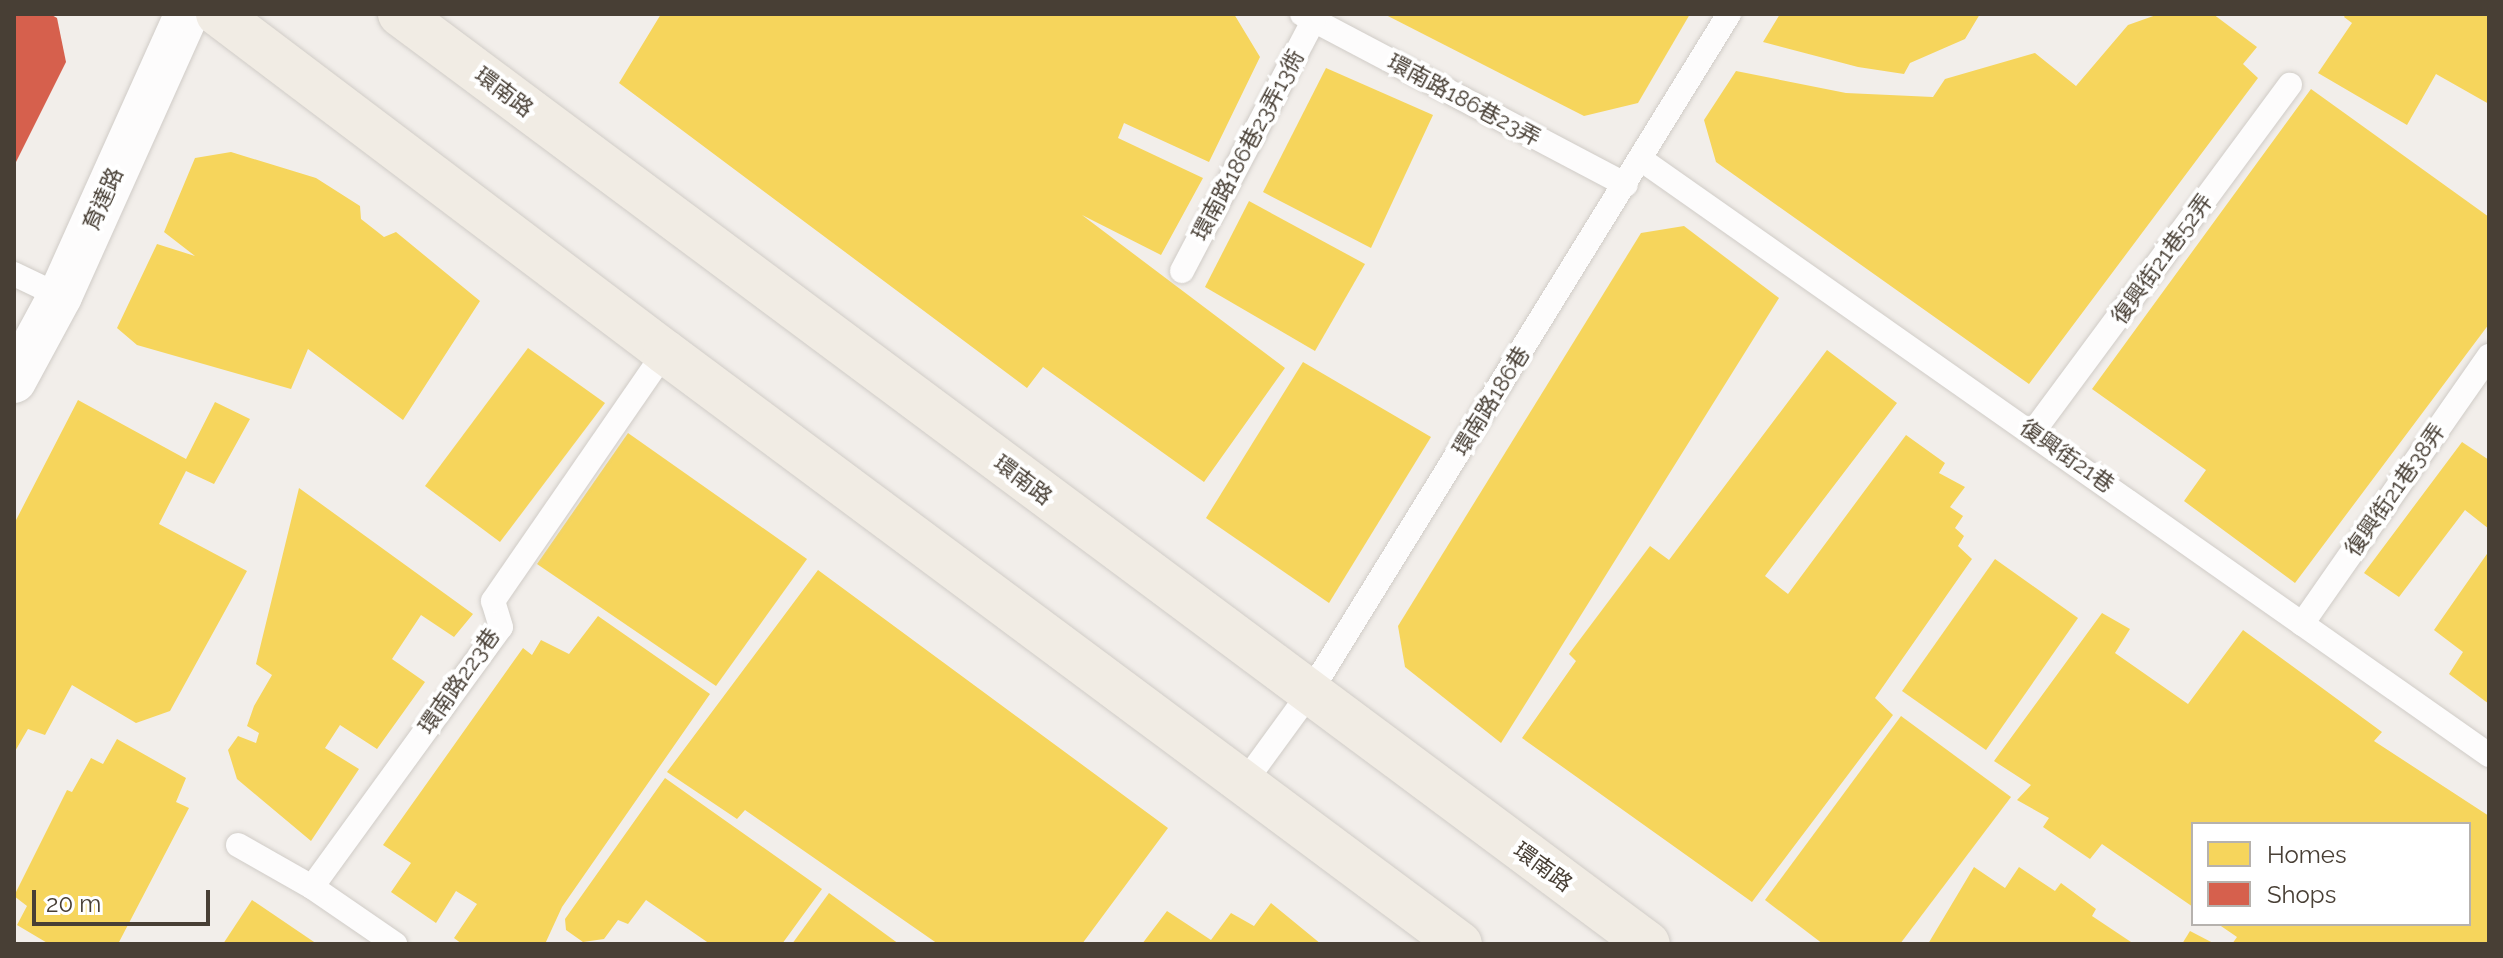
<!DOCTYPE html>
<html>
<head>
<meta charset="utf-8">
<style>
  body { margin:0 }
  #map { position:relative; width:2503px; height:958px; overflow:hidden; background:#f2eeea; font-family:Raleway,"Noto Sans TC",sans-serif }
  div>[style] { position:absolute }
  .homes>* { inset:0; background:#f6d55c }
  .shops>* { inset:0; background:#d6604d }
  .roads { filter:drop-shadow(0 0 2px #d0ccc7) drop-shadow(0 0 2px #d0ccc7) }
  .service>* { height:24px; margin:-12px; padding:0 12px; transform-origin:12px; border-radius:12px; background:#fdfcfc }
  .tertiary>* { height:44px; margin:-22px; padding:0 22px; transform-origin:22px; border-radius:22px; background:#fdfcfc }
  .primary>* { height:44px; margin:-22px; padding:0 22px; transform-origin:22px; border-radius:22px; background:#f1ece4 }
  span { translate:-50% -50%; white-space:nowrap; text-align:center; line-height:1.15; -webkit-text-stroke:8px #fff; paint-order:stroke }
  .street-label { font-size:22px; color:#483f35 }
  .frame { position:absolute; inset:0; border:16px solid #483f35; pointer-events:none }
  .legend { position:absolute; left:2191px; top:822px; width:280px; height:104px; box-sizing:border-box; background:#fff; border:2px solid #b6b2ae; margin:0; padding:10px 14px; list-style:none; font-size:24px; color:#483f35 }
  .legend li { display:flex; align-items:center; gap:16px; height:40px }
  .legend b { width:40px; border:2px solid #b6b2ae }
  .scale { position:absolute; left:32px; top:890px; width:178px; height:36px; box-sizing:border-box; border:4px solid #483f35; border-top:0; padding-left:10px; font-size:24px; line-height:28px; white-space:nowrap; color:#483f35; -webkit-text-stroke:6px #fff; paint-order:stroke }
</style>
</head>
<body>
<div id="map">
  <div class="homes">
    <i style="clip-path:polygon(661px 14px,1234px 14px,1260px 57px,1209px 162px,1124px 123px,1118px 138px,1203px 178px,1161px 255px,1082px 215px,1285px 368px,1204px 482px,1043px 367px,1027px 388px,619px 83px)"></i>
    <i style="clip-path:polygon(1384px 14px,1690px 14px,1638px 103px,1584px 116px)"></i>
    <i style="clip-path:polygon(1780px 14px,1980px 14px,1965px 39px,1910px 63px,1904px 74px,1858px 67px,1763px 42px)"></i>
    <i style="clip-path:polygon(2159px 14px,2213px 14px,2257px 47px,2243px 64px,2258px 78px,2029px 384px,1716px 162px,1704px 120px,1736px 71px,1846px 93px,1933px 97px,1945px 79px,2035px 53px,2076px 86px,2128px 25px)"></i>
    <i style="clip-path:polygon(2346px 14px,2489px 14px,2489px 104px,2436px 74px,2407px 125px,2318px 73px,2352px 23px,2344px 17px)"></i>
    <i style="clip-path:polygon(1326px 68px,1433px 115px,1371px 248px,1263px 192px)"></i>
    <i style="clip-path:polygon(2311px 89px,2489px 217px,2489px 324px,2295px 583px,2184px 501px,2206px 470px,2092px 389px)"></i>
    <i style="clip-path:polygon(231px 152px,316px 178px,360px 206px,361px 219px,384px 237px,396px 232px,480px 301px,403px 420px,308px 349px,291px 389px,137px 345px,117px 328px,157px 244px,195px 256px,164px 232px,195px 158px)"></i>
    <i style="clip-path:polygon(1249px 201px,1365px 264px,1315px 351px,1205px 287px)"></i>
    <i style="clip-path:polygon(1684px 226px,1779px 298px,1501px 743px,1405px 667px,1398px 626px,1641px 233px)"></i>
    <i style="clip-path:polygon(528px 348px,605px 403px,500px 542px,425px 486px)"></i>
    <i style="clip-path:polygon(1827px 350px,1897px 403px,1765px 576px,1788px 594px,1906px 435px,1945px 463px,1939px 473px,1965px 487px,1950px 507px,1963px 516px,1955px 528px,1964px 536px,1958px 546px,1972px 559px,1875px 698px,1893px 715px,1752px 902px,1522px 738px,1576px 661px,1569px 654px,1650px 546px,1669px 560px)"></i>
    <i style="clip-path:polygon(1303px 362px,1431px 437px,1329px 603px,1206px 518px)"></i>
    <i style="clip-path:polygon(78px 400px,186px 459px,215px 402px,250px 419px,214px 484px,186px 471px,159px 524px,247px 571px,170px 711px,136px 723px,72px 685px,45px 735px,28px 729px,14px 753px,14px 524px)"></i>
    <i style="clip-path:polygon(628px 433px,807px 559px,716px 686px,537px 564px)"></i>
    <i style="clip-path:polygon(2462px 442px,2489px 460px,2489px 529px,2465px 510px,2399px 597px,2364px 573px)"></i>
    <i style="clip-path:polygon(299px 488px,473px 614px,454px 637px,421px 615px,392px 659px,425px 682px,377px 749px,340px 725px,325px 748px,359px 769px,311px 841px,237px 779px,228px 750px,238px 736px,256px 743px,259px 733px,247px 726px,254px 706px,272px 675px,256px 664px)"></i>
    <i style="clip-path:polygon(2489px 551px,2489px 704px,2449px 674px,2463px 652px,2434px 630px)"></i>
    <i style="clip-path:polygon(1995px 559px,2078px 618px,1986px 750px,1902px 691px)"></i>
    <i style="clip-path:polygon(818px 570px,1168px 828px,1082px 944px,938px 944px,745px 810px,737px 819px,667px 772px)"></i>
    <i style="clip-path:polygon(2102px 613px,2130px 629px,2115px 653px,2188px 704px,2243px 630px,2382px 732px,2374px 741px,2489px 816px,2489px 944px,2232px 944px,2237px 937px,2218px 924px,2469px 924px,2469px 824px,2193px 824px,2193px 907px,2102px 844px,2090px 859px,2043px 827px,2049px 818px,2017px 800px,2031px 785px,1994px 761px)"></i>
    <i style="clip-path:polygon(598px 616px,710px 694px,562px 907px,545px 944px,462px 944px,454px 938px,477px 904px,456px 891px,436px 923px,391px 892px,411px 863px,383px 845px,523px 648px,532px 655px,541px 640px,569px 654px)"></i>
    <i style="clip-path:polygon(1901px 716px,2011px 797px,1900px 944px,1823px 944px,1765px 900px)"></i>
    <i style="clip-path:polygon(117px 739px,186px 778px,176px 802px,189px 808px,118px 944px,49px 944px,17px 925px,27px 906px,14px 896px,67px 790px,72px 792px,91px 758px,103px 764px)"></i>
    <i style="clip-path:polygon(665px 778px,822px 889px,782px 944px,710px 944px,646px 900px,628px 924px,618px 920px,604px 939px,583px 942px,566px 930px,565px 919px)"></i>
    <i style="clip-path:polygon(1974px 867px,2005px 888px,2019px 867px,2055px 891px,2061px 883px,2096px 909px,2092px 916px,2134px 944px,1928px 944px)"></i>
    <i style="clip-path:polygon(829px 893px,899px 944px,792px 944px)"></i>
    <i style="clip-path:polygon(252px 900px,317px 944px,223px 944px)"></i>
    <i style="clip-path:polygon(1271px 903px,1321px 944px,1142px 944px,1167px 911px,1211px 940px,1231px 913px,1254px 926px)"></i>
    <i style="clip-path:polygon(2190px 931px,2215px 944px,2182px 944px)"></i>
  </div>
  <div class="shops">
    <i style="clip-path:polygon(14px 14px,50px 14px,57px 18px,66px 62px,14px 166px)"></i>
  </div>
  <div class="roads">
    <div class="service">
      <i style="left:1302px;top:14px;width:366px;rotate:27.8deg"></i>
      <i style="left:1642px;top:160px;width:1035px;rotate:35.09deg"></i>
      <i style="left:1182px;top:271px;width:284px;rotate:-62.3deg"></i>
      <i style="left:14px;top:274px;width:51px;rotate:25.6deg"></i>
      <i style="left:2033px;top:432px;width:432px;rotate:-53.5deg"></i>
      <i style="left:2302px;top:624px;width:327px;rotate:-55.1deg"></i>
      <i style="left:1244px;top:783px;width:110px;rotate:-53.9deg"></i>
      <i style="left:1309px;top:694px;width:799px;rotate:-58.3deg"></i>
      <i style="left:238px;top:845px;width:85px;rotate:29.6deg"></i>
      <i style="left:312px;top:887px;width:101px;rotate:34.5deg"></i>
      <i style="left:312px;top:887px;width:321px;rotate:-54deg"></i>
      <i style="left:501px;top:627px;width:27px;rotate:-107deg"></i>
      <i style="left:493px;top:601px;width:303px;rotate:-55.4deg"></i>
    </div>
    <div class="tertiary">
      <i style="left:14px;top:381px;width:97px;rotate:-61.6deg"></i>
      <i style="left:60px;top:296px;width:309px;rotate:-65.8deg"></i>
    </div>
    <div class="primary">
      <i style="left:218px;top:14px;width:560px;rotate:37.09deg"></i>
      <i style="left:665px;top:352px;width:991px;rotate:36.67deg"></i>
      <i style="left:400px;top:14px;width:1556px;rotate:36.69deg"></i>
    </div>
  </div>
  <div class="street-label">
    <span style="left:504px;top:92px;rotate:37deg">環南路</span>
    <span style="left:1464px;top:100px;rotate:28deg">環南路186巷23弄</span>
    <span style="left:1248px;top:145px;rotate:-62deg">環南路186巷23弄13衖</span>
    <span style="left:103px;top:199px;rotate:-66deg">育達路</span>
    <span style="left:2162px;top:259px;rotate:-54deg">復興街21巷52弄</span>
    <span style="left:1491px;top:401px;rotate:-58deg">環南路186巷</span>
    <span style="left:2067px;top:456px;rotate:35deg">復興街21巷</span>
    <span style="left:1023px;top:480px;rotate:37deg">環南路</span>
    <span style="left:2395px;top:490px;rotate:-55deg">復興街21巷38弄</span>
    <span style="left:459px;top:681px;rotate:-55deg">環南路223巷</span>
    <span style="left:1543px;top:867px;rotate:36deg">環南路</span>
  </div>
  <div class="frame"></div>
  <ul class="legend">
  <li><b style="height:22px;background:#f6d55c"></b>Homes</li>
  <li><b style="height:22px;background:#d6604d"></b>Shops</li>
  </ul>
  <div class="scale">20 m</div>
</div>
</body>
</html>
